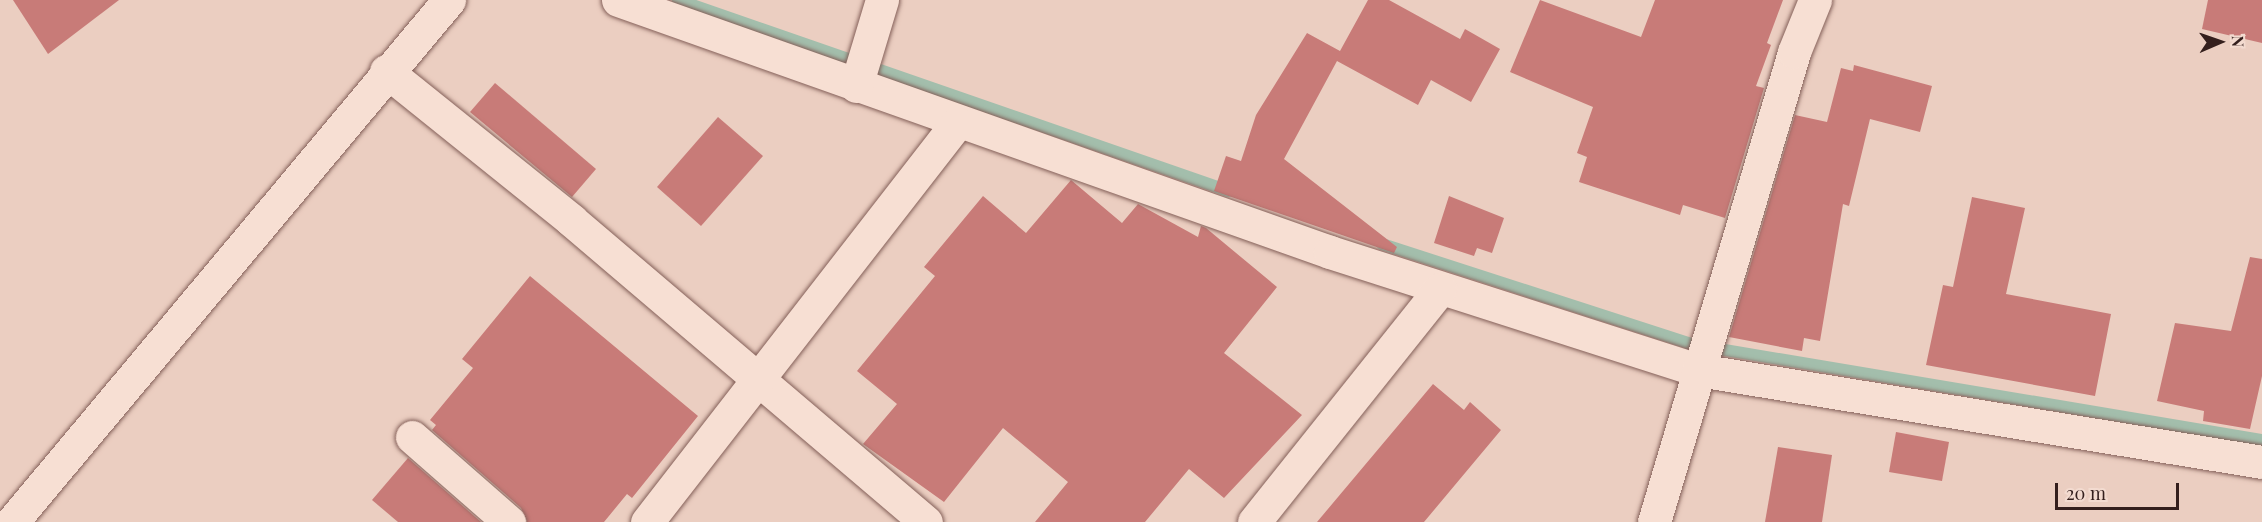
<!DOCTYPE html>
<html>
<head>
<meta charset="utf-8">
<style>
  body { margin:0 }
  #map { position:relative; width:2262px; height:522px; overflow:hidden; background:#ebcec1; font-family:"Playfair Display",serif }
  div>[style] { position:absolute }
  .stream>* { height:12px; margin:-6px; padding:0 6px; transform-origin:6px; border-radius:6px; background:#a3beac }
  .building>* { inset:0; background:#c87b78 }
  .roads { filter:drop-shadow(0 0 2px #846059) drop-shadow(0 0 2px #846059) }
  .street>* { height:33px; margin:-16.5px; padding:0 16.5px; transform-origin:16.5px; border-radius:16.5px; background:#f7dfd3 }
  span { translate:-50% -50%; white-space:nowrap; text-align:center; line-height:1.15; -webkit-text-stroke:5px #f3dbd0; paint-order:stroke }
  .north { position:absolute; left:2190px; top:12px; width:60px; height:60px; -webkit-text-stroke:4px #f3dbd0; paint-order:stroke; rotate:88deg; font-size:16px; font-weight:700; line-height:24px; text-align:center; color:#341f1d }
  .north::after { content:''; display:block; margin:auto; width:21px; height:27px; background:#341f1d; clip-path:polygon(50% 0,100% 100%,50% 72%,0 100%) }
  .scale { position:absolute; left:2055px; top:483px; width:124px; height:27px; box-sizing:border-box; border:3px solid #341f1d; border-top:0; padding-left:8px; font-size:18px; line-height:21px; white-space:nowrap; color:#341f1d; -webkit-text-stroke:4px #f3dbd0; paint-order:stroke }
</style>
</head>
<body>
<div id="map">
  <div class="stream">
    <i style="left:678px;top:0;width:583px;rotate:19.12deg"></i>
    <i style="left:1382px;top:244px;width:329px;rotate:17.9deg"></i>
    <i style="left:1695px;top:345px;width:575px;rotate:9.51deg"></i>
  </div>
  <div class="building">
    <i style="clip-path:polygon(13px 0,119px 0,48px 54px)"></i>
    <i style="clip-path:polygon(1368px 0,1389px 0,1460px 39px,1465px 29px,1500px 49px,1471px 102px,1431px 80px,1418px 105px,1337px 61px,1284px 159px,1397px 247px,1394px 253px,1214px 191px,1226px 156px,1241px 161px,1256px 115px,1307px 33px,1340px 51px)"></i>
    <i style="clip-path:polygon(1540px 0,1641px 37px,1655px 0,1783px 0,1767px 43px,1771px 45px,1756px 86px,1764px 88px,1725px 218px,1683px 205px,1680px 215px,1579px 182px,1587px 157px,1577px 153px,1593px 107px,1510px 72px)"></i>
    <i style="clip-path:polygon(2208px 0,2262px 0,2262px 43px,2202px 29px)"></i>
    <i style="clip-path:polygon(1854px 65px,1932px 86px,1920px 132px,1870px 119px,1849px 206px,1843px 204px,1820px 341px,1804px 338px,1802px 351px,1729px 337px,1795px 115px,1827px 122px,1841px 68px,1853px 71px)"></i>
    <i style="clip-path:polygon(495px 83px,596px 169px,572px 197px,470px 112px)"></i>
    <i style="clip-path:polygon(718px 117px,763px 156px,701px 226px,657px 187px)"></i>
    <i style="clip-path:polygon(1071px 180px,1122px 223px,1138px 204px,1198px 237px,1201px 226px,1206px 228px,1277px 287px,1224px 353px,1302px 415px,1224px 498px,1189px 469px,1145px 522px,1035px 522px,1068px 482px,1003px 428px,944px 502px,863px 444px,897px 404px,857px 371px,935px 276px,924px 267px,983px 196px,1026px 233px)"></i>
    <i style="clip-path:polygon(1449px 196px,1504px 218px,1492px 253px,1477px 248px,1474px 256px,1434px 243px)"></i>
    <i style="clip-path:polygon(1972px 197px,2025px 208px,2006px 294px,2111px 314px,2095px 396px,1926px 365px,1943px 285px,1953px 287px)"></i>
    <i style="clip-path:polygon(2250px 257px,2262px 259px,2262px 376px,2250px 429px,2203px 421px,2204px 411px,2157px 401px,2175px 323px,2231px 331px)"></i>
    <i style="clip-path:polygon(530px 276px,698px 416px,632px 498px,627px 494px,604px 522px,527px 522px,521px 508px,432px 430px,436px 425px,430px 420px,473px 368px,462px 359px)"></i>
    <i style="clip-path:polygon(1433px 384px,1464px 410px,1470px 402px,1501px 430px,1424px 522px,1317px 522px)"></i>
    <i style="clip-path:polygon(1896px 432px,1949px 442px,1942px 481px,1889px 472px)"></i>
    <i style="clip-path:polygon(1778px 447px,1832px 455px,1822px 522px,1765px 522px)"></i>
    <i style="clip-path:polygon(408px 458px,481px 522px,398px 522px,372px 500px)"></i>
  </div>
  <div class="roads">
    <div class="street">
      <i style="left:618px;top:0;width:755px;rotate:19.49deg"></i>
      <i style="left:1330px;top:252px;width:386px;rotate:17.8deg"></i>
      <i style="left:1698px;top:370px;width:571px;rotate:9.26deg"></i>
      <i style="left:386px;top:71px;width:238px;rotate:38.8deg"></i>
      <i style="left:571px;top:220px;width:466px;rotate:40.4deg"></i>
      <i style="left:856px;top:86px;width:90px;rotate:-73.2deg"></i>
      <i style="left:412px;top:437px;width:129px;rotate:41.2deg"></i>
      <i style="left:12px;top:522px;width:681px;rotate:-50.07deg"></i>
      <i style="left:647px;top:522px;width:505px;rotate:-52.15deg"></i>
      <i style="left:1254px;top:522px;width:298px;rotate:-51.4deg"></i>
      <i style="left:1654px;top:522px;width:490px;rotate:-73.4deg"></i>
      <i style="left:1794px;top:52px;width:56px;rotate:-68deg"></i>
    </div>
  </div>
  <div class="north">N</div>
  <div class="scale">20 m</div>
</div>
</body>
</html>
